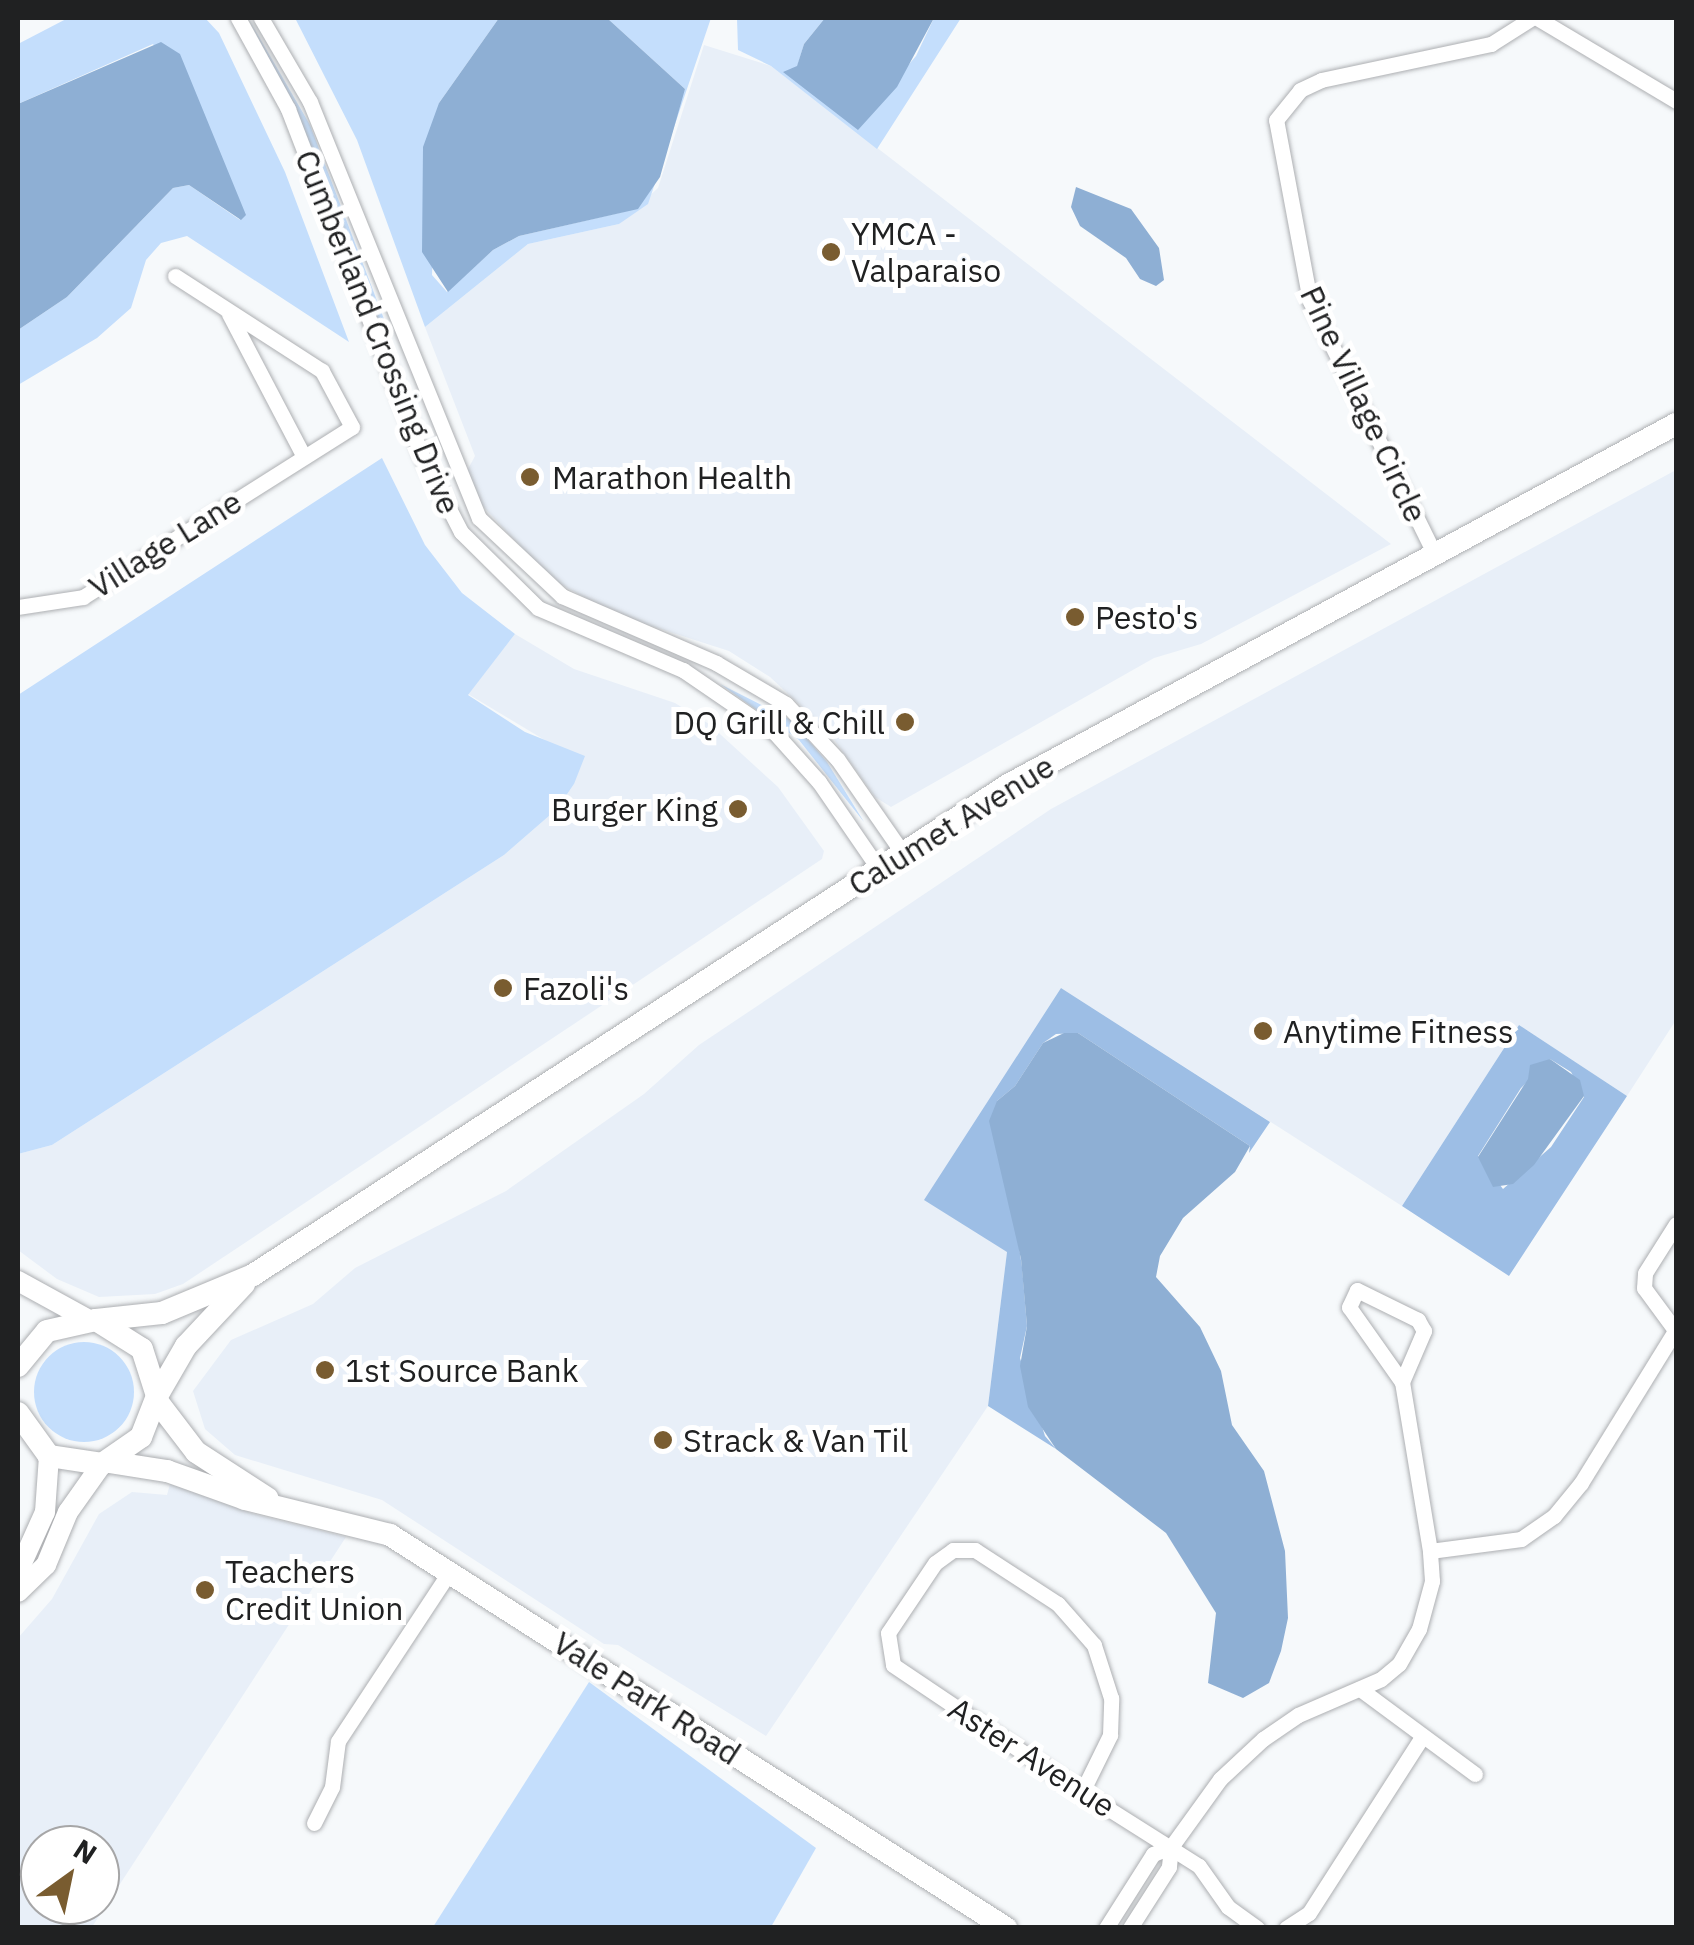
<!DOCTYPE html>
<html>
<head>
<meta charset="utf-8">
<style>
  body { margin:0 }
  #map { position:relative; width:1694px; height:1945px; overflow:hidden; background:#f6f9fb; font-family:"IBM Plex Sans",sans-serif }
  div>[style] { position:absolute }
  .built>* { inset:0; background:#e8eff8 }
  .green>* { inset:0; background:#c4defc }
  .round { border-radius:50% }
  .forest>* { inset:0; background:#9dbee5 }
  .water>* { inset:0; background:#8eafd4 }
  .roads { filter:drop-shadow(0 0 2px #adafb2) drop-shadow(0 0 2px #adafb2) }
  .minor>* { height:15px; margin:-7.5px; padding:0 7.5px; transform-origin:7.5px; border-radius:7.5px; background:#fff }
  .tertiary>* { height:20px; margin:-10px; padding:0 10px; transform-origin:10px; border-radius:10px; background:#fff }
  .secondary>* { height:22px; margin:-11px; padding:0 11px; transform-origin:11px; border-radius:11px; background:#fff }
  .dots>* { width:28px; height:28px; translate:-50% -50%; box-sizing:border-box; border:5px solid #fff; border-radius:50% }
  span { translate:-50% -50%; white-space:nowrap; text-align:center; line-height:1.15; -webkit-text-stroke:10px #fff; paint-order:stroke }
  .poi-label { font-size:32px; color:#202122 }
  .left { translate:0 -50%; text-align:left }
  .right { translate:-100% -50%; text-align:right }
  .street-label { font-size:32px; color:#202122 }
  .frame { position:absolute; inset:0; border:20px solid #202122; pointer-events:none }
  .north { position:absolute; left:20px; top:1825px; width:100px; height:100px; box-sizing:border-box; background:#fff; border:2px solid #a6a6a7; border-radius:50%; rotate:33deg; font-size:28px; font-weight:700; line-height:40px; text-align:center; color:#202122 }
  .north::after { content:''; display:block; margin:auto; width:35px; height:45px; background:#795c30; clip-path:polygon(50% 0,100% 100%,50% 72%,0 100%) }
</style>
</head>
<body>
<div id="map">
  <div class="built">
    <i style="clip-path:polygon(704px 45px,771px 66px,1391px 544px,1201px 644px,1154px 658px,891px 807px,875px 797px,828px 731px,770px 677px,729px 651px,617px 615px,551px 579px,477px 500px,467px 471px,475px 456px,425px 327px,528px 244px,619px 224px,658px 188px)"></i>
    <i style="clip-path:polygon(1676px 470px,1676px 1020px,1627px 1096px,1519px 1025px,1402px 1206px,1061px 988px,1007px 1252px,988px 1406px,766px 1736px,618px 1645px,604px 1644px,382px 1500px,235px 1455px,205px 1429px,193px 1391px,231px 1340px,313px 1304px,355px 1268px,506px 1191px,644px 1094px,699px 1045px,1051px 809px)"></i>
    <i style="clip-path:polygon(515px 634px,574px 669px,675px 703px,709px 724px,778px 787px,824px 851px,822px 859px,183px 1284px,155px 1294px,99px 1297px,57px 1279px,18px 1250px,18px 1154px,52px 1145px,504px 855px,557px 809px,574px 784px,553px 745px,468px 694px)"></i>
    <i style="clip-path:polygon(evenodd,170px 1484px,254px 1514px,346px 1537px,92px 1927px,18px 1928px,18px 1638px,52px 1599px,99px 1514px,132px 1492px,167px 1495px,170px 1484px,40px 1845px,100px 1845px,100px 1905px,40px 1905px,40px 1845px)"></i>
  </div>
  <div class="green">
    <i style="clip-path:polygon(68px 18px,205px 18px,219px 33px,285px 172px,349px 342px,187px 236px,161px 243px,146px 260px,131px 308px,97px 338px,18px 385px,18px 330px,67px 297px,173px 188px,189px 185px,240px 220px,153px 44px,18px 104px,18px 44px)"></i>
    <i style="clip-path:polygon(248px 18px,310px 125px,392px 340px,376px 318px,297px 113px)"></i>
    <i style="clip-path:polygon(295px 18px,499px 18px,439px 103px,432px 275px,447px 292px,493px 250px,519px 236px,623px 212px,685px 89px,607px 18px,711px 18px,648px 204px,619px 224px,528px 244px,425px 327px,357px 140px)"></i>
    <i style="clip-path:polygon(737px 18px,825px 18px,804px 44px,797px 67px,785px 72px,865px 116px,916px 56px,934px 18px,961px 18px,877px 149px,771px 66px,738px 50px)"></i>
    <i style="clip-path:polygon(382px 458px,425px 545px,462px 593px,515px 634px,468px 695px,525px 732px,585px 756px,574px 784px,557px 809px,504px 855px,52px 1145px,18px 1154px,18px 695px)"></i>
    <i style="clip-path:polygon(720px 684px,791px 720px,827px 762px,864px 822px,799px 740px)"></i>
    <i class="round" style="left:34px;top:1342px;width:100px;height:100px"></i>
    <i style="clip-path:polygon(589px 1682px,816px 1848px,771px 1927px,433px 1927px)"></i>
  </div>
  <div class="forest">
    <i style="clip-path:polygon(1061px 988px,1270px 1122px,1249px 1153px,1250px 1146px,1078px 1033px,1056px 1034px,1043px 1043px,1015px 1086px,997px 1101px,1022px 1267px,1027px 1326px,1020px 1358px,1045px 1436px,1056px 1449px,988px 1406px,1007px 1252px,924px 1200px)"></i>
    <i style="clip-path:polygon(evenodd,1519px 1025px,1627px 1096px,1509px 1276px,1402px 1206px,1519px 1025px,1550px 1059px,1571px 1072px,1584px 1097px,1551px 1147px,1503px 1189px,1478px 1156px,1521px 1088px,1550px 1059px)"></i>
  </div>
  <div class="water">
    <i style="clip-path:polygon(499px 18px,607px 18px,685px 89px,660px 177px,638px 209px,519px 236px,493px 250px,448px 292px,422px 252px,423px 147px,439px 103px)"></i>
    <i style="clip-path:polygon(825px 18px,934px 18px,897px 87px,858px 130px,783px 72px,797px 66px,804px 44px)"></i>
    <i style="clip-path:polygon(161px 42px,180px 54px,246px 215px,241px 220px,189px 185px,173px 188px,67px 297px,18px 330px,18px 104px)"></i>
    <i style="clip-path:polygon(1076px 187px,1131px 209px,1159px 248px,1164px 280px,1156px 286px,1140px 279px,1126px 258px,1080px 226px,1071px 207px)"></i>
    <i style="clip-path:polygon(1064px 1033px,1078px 1033px,1250px 1146px,1235px 1172px,1183px 1218px,1160px 1256px,1156px 1277px,1200px 1327px,1221px 1371px,1232px 1425px,1264px 1471px,1285px 1551px,1288px 1618px,1281px 1651px,1269px 1683px,1243px 1698px,1208px 1683px,1216px 1613px,1166px 1533px,1056px 1449px,1028px 1407px,1020px 1366px,1027px 1326px,1021px 1259px,989px 1121px,997px 1101px,1015px 1086px,1043px 1043px)"></i>
    <i style="clip-path:polygon(1550px 1059px,1580px 1080px,1584px 1096px,1534px 1165px,1513px 1184px,1493px 1187px,1478px 1157px,1528px 1079px,1530px 1065px)"></i>
  </div>
  <div class="roads">
    <div class="minor">
      <i style="left:238px;top:18px;width:104px;rotate:61.2deg"></i>
      <i style="left:288px;top:109px;width:374px;rotate:68.9deg"></i>
      <i style="left:423px;top:458px;width:83px;rotate:62.8deg"></i>
      <i style="left:461px;top:532px;width:108px;rotate:44.6deg"></i>
      <i style="left:538px;top:608px;width:158px;rotate:23.2deg"></i>
      <i style="left:683px;top:670px;width:112px;rotate:34.4deg"></i>
      <i style="left:775px;top:733px;width:66px;rotate:48.1deg"></i>
      <i style="left:819px;top:782px;width:104px;rotate:55.5deg"></i>
      <i style="left:261px;top:18px;width:97px;rotate:59.7deg"></i>
      <i style="left:310px;top:102px;width:449px;rotate:67.9deg"></i>
      <i style="left:479px;top:518px;width:114px;rotate:43.2deg"></i>
      <i style="left:562px;top:596px;width:168px;rotate:23.5deg"></i>
      <i style="left:716px;top:663px;width:81px;rotate:30.4deg"></i>
      <i style="left:786px;top:704px;width:76px;rotate:47.1deg"></i>
      <i style="left:838px;top:760px;width:112px;rotate:55.2deg"></i>
      <i style="left:1537px;top:18px;width:162px;rotate:30.8deg"></i>
      <i style="left:229px;top:314px;width:161px;rotate:62.3deg"></i>
      <i style="left:1435px;top:555px;width:283px;rotate:-116.2deg"></i>
      <i style="left:1310px;top:301px;width:184px;rotate:-100.6deg"></i>
      <i style="left:1276px;top:120px;width:38px;rotate:-51deg"></i>
      <i style="left:1300px;top:90px;width:23px;rotate:-25deg"></i>
      <i style="left:1321px;top:80px;width:174px;rotate:-12deg"></i>
      <i style="left:1491px;top:44px;width:49px;rotate:-32.4deg"></i>
      <i style="left:18px;top:607px;width:66px;rotate:-8.7deg"></i>
      <i style="left:83px;top:597px;width:318px;rotate:-32.3deg"></i>
      <i style="left:352px;top:427px;width:64px;rotate:-118.2deg"></i>
      <i style="left:322px;top:371px;width:175px;rotate:-147.1deg"></i>
      <i style="left:1675px;top:1330px;width:52px;rotate:-126.4deg"></i>
      <i style="left:1644px;top:1288px;width:15px;rotate:-86deg"></i>
      <i style="left:1645px;top:1273px;width:58px;rotate:-57.7deg"></i>
      <i style="left:1430px;top:1551px;width:92px;rotate:-7.5deg"></i>
      <i style="left:1521px;top:1539px;width:40px;rotate:-34.9deg"></i>
      <i style="left:1554px;top:1516px;width:43px;rotate:-50.7deg"></i>
      <i style="left:1581px;top:1483px;width:181px;rotate:-58.3deg"></i>
      <i style="left:1360px;top:1689px;width:143px;rotate:36.5deg"></i>
      <i style="left:1082px;top:1792px;width:64px;rotate:-63.8deg"></i>
      <i style="left:1110px;top:1735px;width:37px;rotate:-88deg"></i>
      <i style="left:1111px;top:1698px;width:56px;rotate:-107.8deg"></i>
      <i style="left:1094px;top:1645px;width:55px;rotate:-131.3deg"></i>
      <i style="left:1058px;top:1604px;width:99px;rotate:-147deg"></i>
      <i style="left:975px;top:1550px;width:22px;rotate:180deg"></i>
      <i style="left:953px;top:1550px;width:22px;rotate:144deg"></i>
      <i style="left:935px;top:1563px;width:84px;rotate:123.9deg"></i>
      <i style="left:888px;top:1633px;width:32px;rotate:81deg"></i>
      <i style="left:893px;top:1665px;width:228px;rotate:33.9deg"></i>
      <i style="left:1082px;top:1792px;width:138px;rotate:32.3deg"></i>
      <i style="left:1199px;top:1866px;width:50px;rotate:54.7deg"></i>
      <i style="left:1228px;top:1907px;width:36px;rotate:36deg"></i>
      <i style="left:314px;top:1823px;width:40px;rotate:-63.4deg"></i>
      <i style="left:332px;top:1787px;width:46px;rotate:-82.6deg"></i>
      <i style="left:338px;top:1741px;width:204px;rotate:-56.6deg"></i>
      <i style="left:1171px;top:1847px;width:84px;rotate:-54.2deg"></i>
      <i style="left:1220px;top:1779px;width:59px;rotate:-42.9deg"></i>
      <i style="left:1263px;top:1739px;width:42px;rotate:-34.4deg"></i>
      <i style="left:1298px;top:1715px;width:90px;rotate:-23.4deg"></i>
      <i style="left:1381px;top:1679px;width:23px;rotate:-40deg"></i>
      <i style="left:1399px;top:1664px;width:40px;rotate:-60.3deg"></i>
      <i style="left:1419px;top:1629px;width:50px;rotate:-74.8deg"></i>
      <i style="left:1432px;top:1581px;width:30px;rotate:-94deg"></i>
      <i style="left:1430px;top:1551px;width:171px;rotate:-99.4deg"></i>
      <i style="left:1402px;top:1382px;width:56px;rotate:-66.7deg"></i>
      <i style="left:1424px;top:1331px;width:13px;rotate:-119deg"></i>
      <i style="left:1418px;top:1320px;width:68px;rotate:-153.8deg"></i>
      <i style="left:1357px;top:1290px;width:19px;rotate:115deg"></i>
      <i style="left:1349px;top:1307px;width:92px;rotate:54.8deg"></i>
      <i style="left:1106px;top:1928px;width:88px;rotate:-57.6deg"></i>
      <i style="left:1153px;top:1854px;width:19px;rotate:-21deg"></i>
      <i style="left:1171px;top:1847px;width:20px;rotate:96deg"></i>
      <i style="left:1169px;top:1867px;width:72px;rotate:122.6deg"></i>
      <i style="left:1286px;top:1928px;width:27px;rotate:-33deg"></i>
      <i style="left:1309px;top:1913px;width:209px;rotate:-57.3deg"></i>
    </div>
    <div class="tertiary">
      <i style="left:18px;top:1281px;width:79px;rotate:28.8deg"></i>
      <i style="left:18px;top:1572px;width:66px;rotate:-65.8deg"></i>
      <i style="left:45px;top:1512px;width:56px;rotate:-85.9deg"></i>
      <i style="left:18px;top:1592px;width:39px;rotate:-44deg"></i>
      <i style="left:46px;top:1565px;width:57px;rotate:-67.5deg"></i>
      <i style="left:68px;top:1512px;width:59px;rotate:-54.7deg"></i>
    </div>
    <div class="secondary">
      <i style="left:96px;top:1320px;width:66px;rotate:-6.1deg"></i>
      <i style="left:162px;top:1313px;width:99px;rotate:-22.7deg"></i>
      <i style="left:253px;top:1275px;width:900px;rotate:-32.98deg"></i>
      <i style="left:1008px;top:785px;width:759px;rotate:-28.39deg"></i>
      <i style="left:18px;top:1366px;width:45px;rotate:-50.4deg"></i>
      <i style="left:47px;top:1331px;width:50px;rotate:-12.7deg"></i>
      <i style="left:96px;top:1320px;width:54px;rotate:32.2deg"></i>
      <i style="left:142px;top:1349px;width:49px;rotate:72.3deg"></i>
      <i style="left:157px;top:1396px;width:44px;rotate:111.3deg"></i>
      <i style="left:141px;top:1437px;width:47px;rotate:145.3deg"></i>
      <i style="left:102px;top:1464px;width:54px;rotate:-171.4deg"></i>
      <i style="left:49px;top:1456px;width:53px;rotate:-125.8deg"></i>
      <i style="left:157px;top:1396px;width:58px;rotate:-59.9deg"></i>
      <i style="left:186px;top:1346px;width:85px;rotate:-46.9deg"></i>
      <i style="left:157px;top:1401px;width:64px;rotate:52.6deg"></i>
      <i style="left:196px;top:1452px;width:85px;rotate:32.9deg"></i>
      <i style="left:109px;top:1462px;width:59px;rotate:8.8deg"></i>
      <i style="left:167px;top:1471px;width:83px;rotate:19.7deg"></i>
      <i style="left:245px;top:1499px;width:149px;rotate:13.9deg"></i>
      <i style="left:390px;top:1535px;width:731px;rotate:32.54deg"></i>
    </div>
  </div>
  <div class="dots">
    <i style="left:831px;top:252px;background:#795c30"></i>
    <i style="left:530px;top:477px;background:#795c30"></i>
    <i style="left:1075px;top:617px;background:#795c30"></i>
    <i style="left:905px;top:722px;background:#795c30"></i>
    <i style="left:738px;top:809px;background:#795c30"></i>
    <i style="left:503px;top:988px;background:#795c30"></i>
    <i style="left:1263px;top:1031px;background:#795c30"></i>
    <i style="left:325px;top:1370px;background:#795c30"></i>
    <i style="left:663px;top:1440px;background:#795c30"></i>
    <i style="left:205px;top:1590px;background:#795c30"></i>
  </div>
  <div class="poi-label">
    <span class="left" style="left:851px;top:252px">YMCA -<br>Valparaiso</span>
    <span class="left" style="left:552px;top:477px">Marathon Health</span>
    <span class="left" style="left:1095px;top:617px">Pesto's</span>
    <span class="right" style="left:885px;top:722px">DQ Grill &amp; Chill</span>
    <span class="right" style="left:718px;top:809px">Burger King</span>
    <span class="left" style="left:523px;top:988px">Fazoli's</span>
    <span class="left" style="left:1283px;top:1031px">Anytime Fitness</span>
    <span class="left" style="left:345px;top:1370px">1st Source Bank</span>
    <span class="left" style="left:683px;top:1440px">Strack &amp; Van Til</span>
    <span class="left" style="left:225px;top:1590px">Teachers<br>Credit Union</span>
  </div>
  <div class="street-label">
    <span style="left:378px;top:332px;rotate:68deg">Cumberland Crossing Drive</span>
    <span style="left:1364px;top:404px;rotate:65deg">Pine Village Circle</span>
    <span style="left:165px;top:544px;rotate:-32deg">Village Lane</span>
    <span style="left:951px;top:825px;rotate:-32deg">Calumet Avenue</span>
    <span style="left:647px;top:1698px;rotate:33deg">Vale Park Road</span>
    <span style="left:1032px;top:1757px;rotate:33deg">Aster Avenue</span>
  </div>
  <div class="frame"></div>
  <div class="north">N</div>
</div>
</body>
</html>
